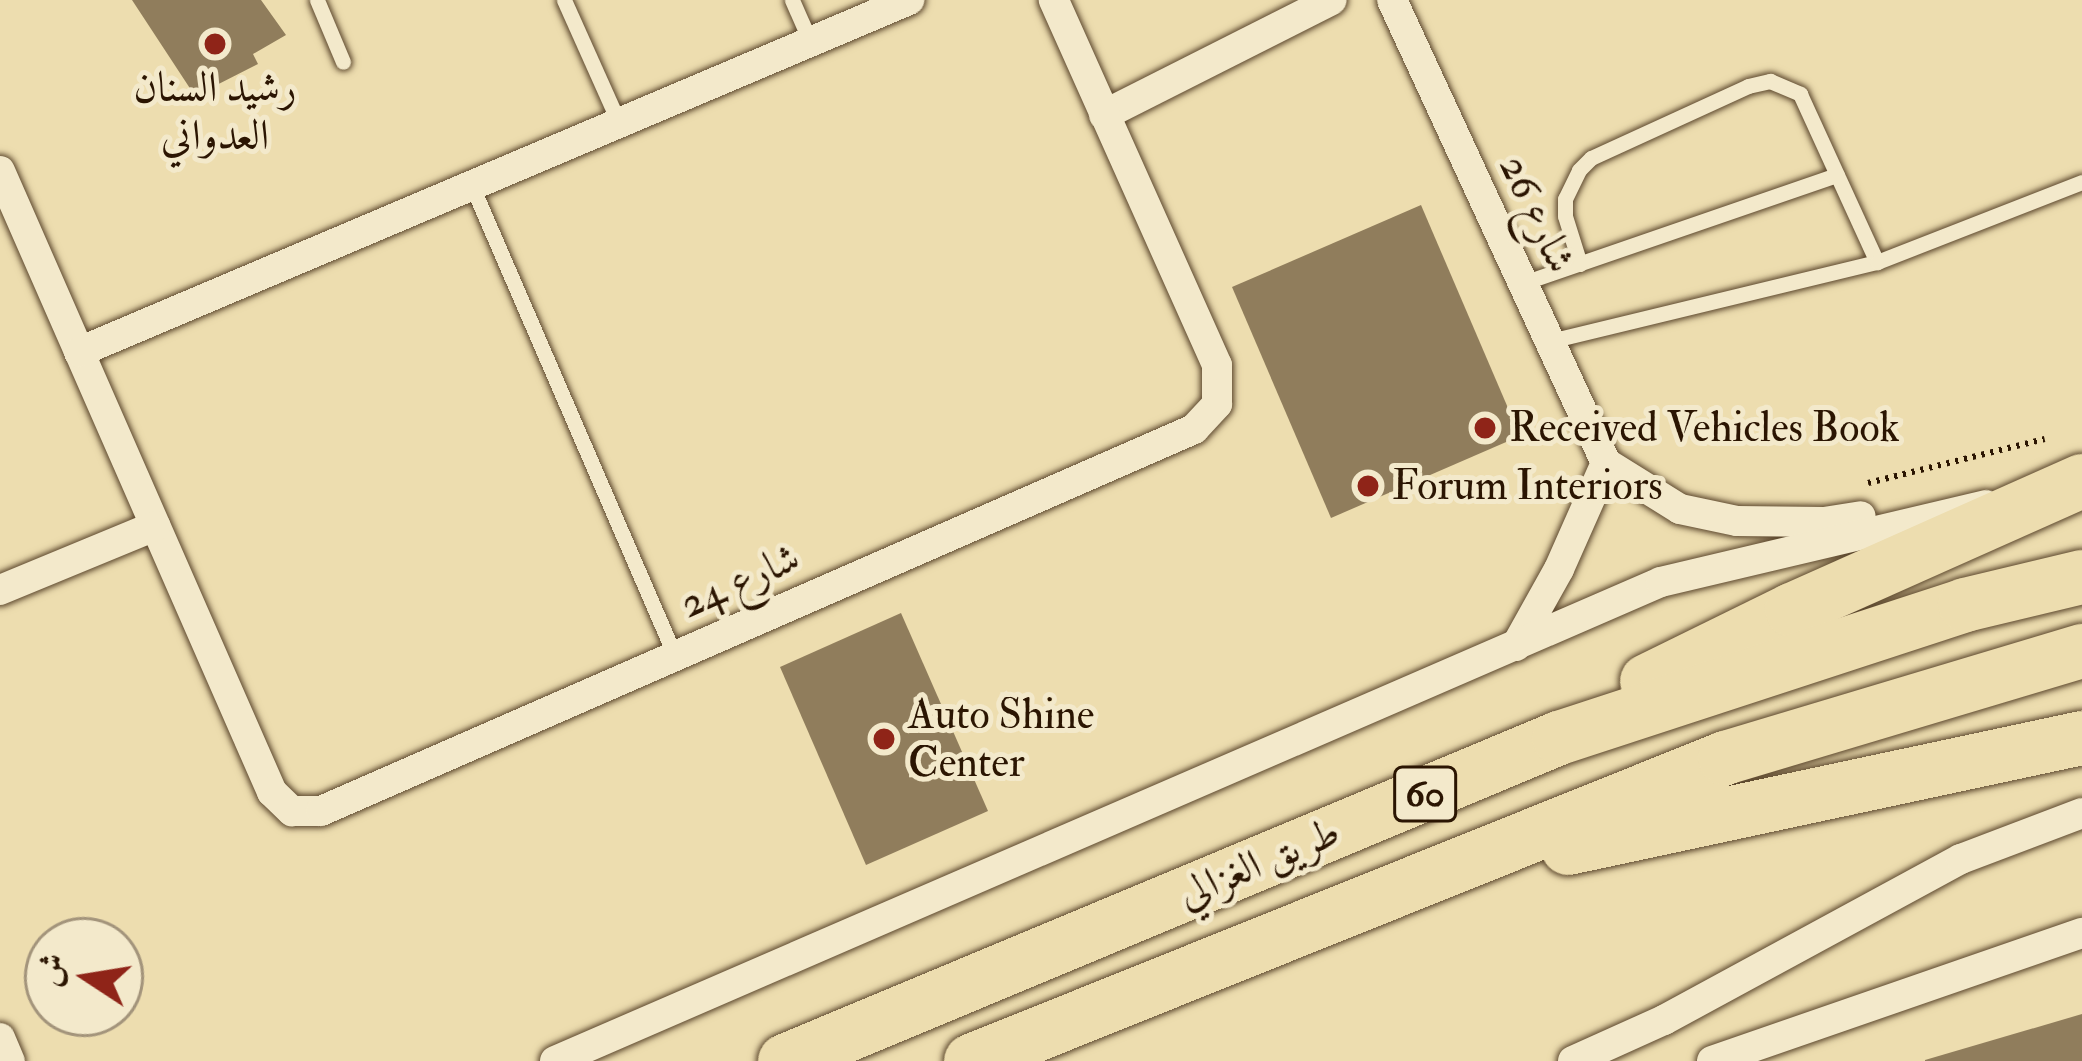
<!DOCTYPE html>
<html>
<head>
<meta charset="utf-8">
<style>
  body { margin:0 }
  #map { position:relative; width:2082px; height:1061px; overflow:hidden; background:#edddaf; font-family:"IM FELL Double Pica",Amiri,serif }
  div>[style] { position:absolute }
  .building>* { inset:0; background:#907d5c }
  .path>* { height:6px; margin-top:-3px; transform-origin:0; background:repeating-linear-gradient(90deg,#2b1502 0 3px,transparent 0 9px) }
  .roads { filter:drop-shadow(0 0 3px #5c472d) drop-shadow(0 0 3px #5c472d) }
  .service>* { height:15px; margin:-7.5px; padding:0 7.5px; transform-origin:7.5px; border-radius:7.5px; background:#f3e9cb }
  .minor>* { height:30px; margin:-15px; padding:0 15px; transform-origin:15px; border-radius:15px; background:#f3e9cb }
  .motorway>* { height:54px; margin:-27px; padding:0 27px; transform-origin:27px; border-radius:27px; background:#edddaf }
  .dots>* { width:33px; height:33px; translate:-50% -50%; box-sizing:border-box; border:6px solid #f3e9cb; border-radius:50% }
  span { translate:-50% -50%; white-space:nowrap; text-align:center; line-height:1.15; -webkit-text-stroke:10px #f3e9cb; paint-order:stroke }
  .shield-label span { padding:3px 9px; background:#f3e9cb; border:3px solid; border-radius:9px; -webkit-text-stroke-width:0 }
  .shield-label { font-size:39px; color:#2b1502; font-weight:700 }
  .poi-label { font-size:42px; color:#2b1502 }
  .left { translate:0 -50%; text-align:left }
  .street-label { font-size:42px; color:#2b1502 }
  .north { position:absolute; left:24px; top:917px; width:120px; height:120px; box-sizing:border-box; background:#f3e9cb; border:3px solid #a3947b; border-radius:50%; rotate:282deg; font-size:33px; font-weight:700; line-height:48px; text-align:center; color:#2b1502 }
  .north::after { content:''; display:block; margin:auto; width:42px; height:54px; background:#8f2418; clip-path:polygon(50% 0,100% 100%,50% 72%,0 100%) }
</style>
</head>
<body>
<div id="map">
  <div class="building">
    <i style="clip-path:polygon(132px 0,261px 0,286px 35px,253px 54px,258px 64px,195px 96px)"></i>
    <i style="clip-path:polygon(1421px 205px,1520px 436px,1331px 518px,1232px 287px)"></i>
    <i style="clip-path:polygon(901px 613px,988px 811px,866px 865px,780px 667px)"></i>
    <i style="clip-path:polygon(2082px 1014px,2082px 1061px,1925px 1061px,1925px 1060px)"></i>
  </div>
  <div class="path">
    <i style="left:1868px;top:483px;width:182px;rotate:-14deg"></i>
  </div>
  <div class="roads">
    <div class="service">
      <i style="left:317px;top:0;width:67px;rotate:67.2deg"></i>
      <i style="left:564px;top:0;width:135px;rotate:65.9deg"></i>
      <i style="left:792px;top:0;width:45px;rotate:66.3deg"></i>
      <i style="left:472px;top:186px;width:512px;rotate:66.64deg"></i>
      <i style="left:1580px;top:264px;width:50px;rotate:-107.4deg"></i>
      <i style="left:1565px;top:216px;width:17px;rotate:-90deg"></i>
      <i style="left:1565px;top:199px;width:32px;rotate:-64deg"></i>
      <i style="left:1579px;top:170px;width:17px;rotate:-45deg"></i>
      <i style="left:1591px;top:158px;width:173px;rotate:-24.6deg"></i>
      <i style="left:1748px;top:86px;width:23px;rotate:-13deg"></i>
      <i style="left:1770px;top:81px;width:33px;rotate:23deg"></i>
      <i style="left:1800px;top:94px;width:185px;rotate:65.4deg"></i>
      <i style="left:1523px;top:283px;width:332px;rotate:-19deg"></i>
      <i style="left:1550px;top:341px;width:336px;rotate:-13.6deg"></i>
      <i style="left:1877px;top:262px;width:220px;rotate:-21.3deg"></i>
    </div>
    <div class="minor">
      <i style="left:1392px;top:0;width:510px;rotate:65.19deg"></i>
      <i style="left:1606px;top:463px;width:87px;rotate:31.9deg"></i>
      <i style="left:1680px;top:509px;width:58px;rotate:11.9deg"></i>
      <i style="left:1737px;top:521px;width:87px;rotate:0.7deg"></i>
      <i style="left:1824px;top:522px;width:37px;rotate:-9deg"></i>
      <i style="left:1104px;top:115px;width:255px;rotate:-26.8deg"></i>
      <i style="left:0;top:171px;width:678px;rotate:66.35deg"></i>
      <i style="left:272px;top:792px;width:28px;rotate:44deg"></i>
      <i style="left:292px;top:811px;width:29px"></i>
      <i style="left:321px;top:811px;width:953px;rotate:-23.63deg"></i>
      <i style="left:1194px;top:429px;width:34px;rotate:-47deg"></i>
      <i style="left:1217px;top:404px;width:39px;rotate:-90deg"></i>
      <i style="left:1217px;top:365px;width:400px;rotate:-114.1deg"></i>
      <i style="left:79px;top:352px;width:902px;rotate:-22.98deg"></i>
      <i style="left:0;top:590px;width:168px;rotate:-22.4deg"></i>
      <i style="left:1516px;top:646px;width:88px;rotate:-60.8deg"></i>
      <i style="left:1559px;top:569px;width:116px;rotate:-66.1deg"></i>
      <i style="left:0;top:1038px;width:25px;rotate:67deg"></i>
      <i style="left:555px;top:1061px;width:1205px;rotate:-23.42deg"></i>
      <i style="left:1661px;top:582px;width:334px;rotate:-13.3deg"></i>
      <i style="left:1573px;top:1061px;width:100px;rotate:-24.3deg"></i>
      <i style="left:1664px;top:1020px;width:338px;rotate:-28.5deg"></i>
      <i style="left:1961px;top:859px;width:129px;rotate:-20.8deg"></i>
      <i style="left:1712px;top:1061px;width:392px;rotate:-19.1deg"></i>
    </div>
    <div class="motorway">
      <i style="left:1647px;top:681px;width:161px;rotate:-26.1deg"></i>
      <i style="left:1792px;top:610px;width:317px;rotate:-24deg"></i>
      <i style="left:1568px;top:848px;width:526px;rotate:-12.08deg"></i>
      <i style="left:785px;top:1061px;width:839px;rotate:-22.65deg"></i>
      <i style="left:1559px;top:738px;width:427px;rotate:-18.1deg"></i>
      <i style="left:1965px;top:605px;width:120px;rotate:-13.5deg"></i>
      <i style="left:971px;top:1061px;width:813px;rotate:-21.89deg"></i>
      <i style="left:1725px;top:758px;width:373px;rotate:-16.7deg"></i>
    </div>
  </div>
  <div class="dots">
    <i style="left:215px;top:44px;background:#8f2418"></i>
    <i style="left:1485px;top:428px;background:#8f2418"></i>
    <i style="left:1368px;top:486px;background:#8f2418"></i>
    <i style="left:884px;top:739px;background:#8f2418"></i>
  </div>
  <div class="shield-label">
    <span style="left:1425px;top:794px">60</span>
  </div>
  <div class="poi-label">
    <span style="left:215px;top:112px">رشيد السنان<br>العدواني</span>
    <span class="left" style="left:1509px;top:428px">Received Vehicles Book</span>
    <span class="left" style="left:1392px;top:486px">Forum Interiors</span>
    <span class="left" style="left:908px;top:739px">Auto Shine<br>Center</span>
  </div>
  <div class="street-label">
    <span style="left:1537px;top:214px;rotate:65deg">شارع 26</span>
    <span style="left:740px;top:581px;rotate:-24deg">شارع 24</span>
    <span style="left:1259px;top:863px;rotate:-23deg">طريق الغزالي</span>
  </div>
  <div class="north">ش</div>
</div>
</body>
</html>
